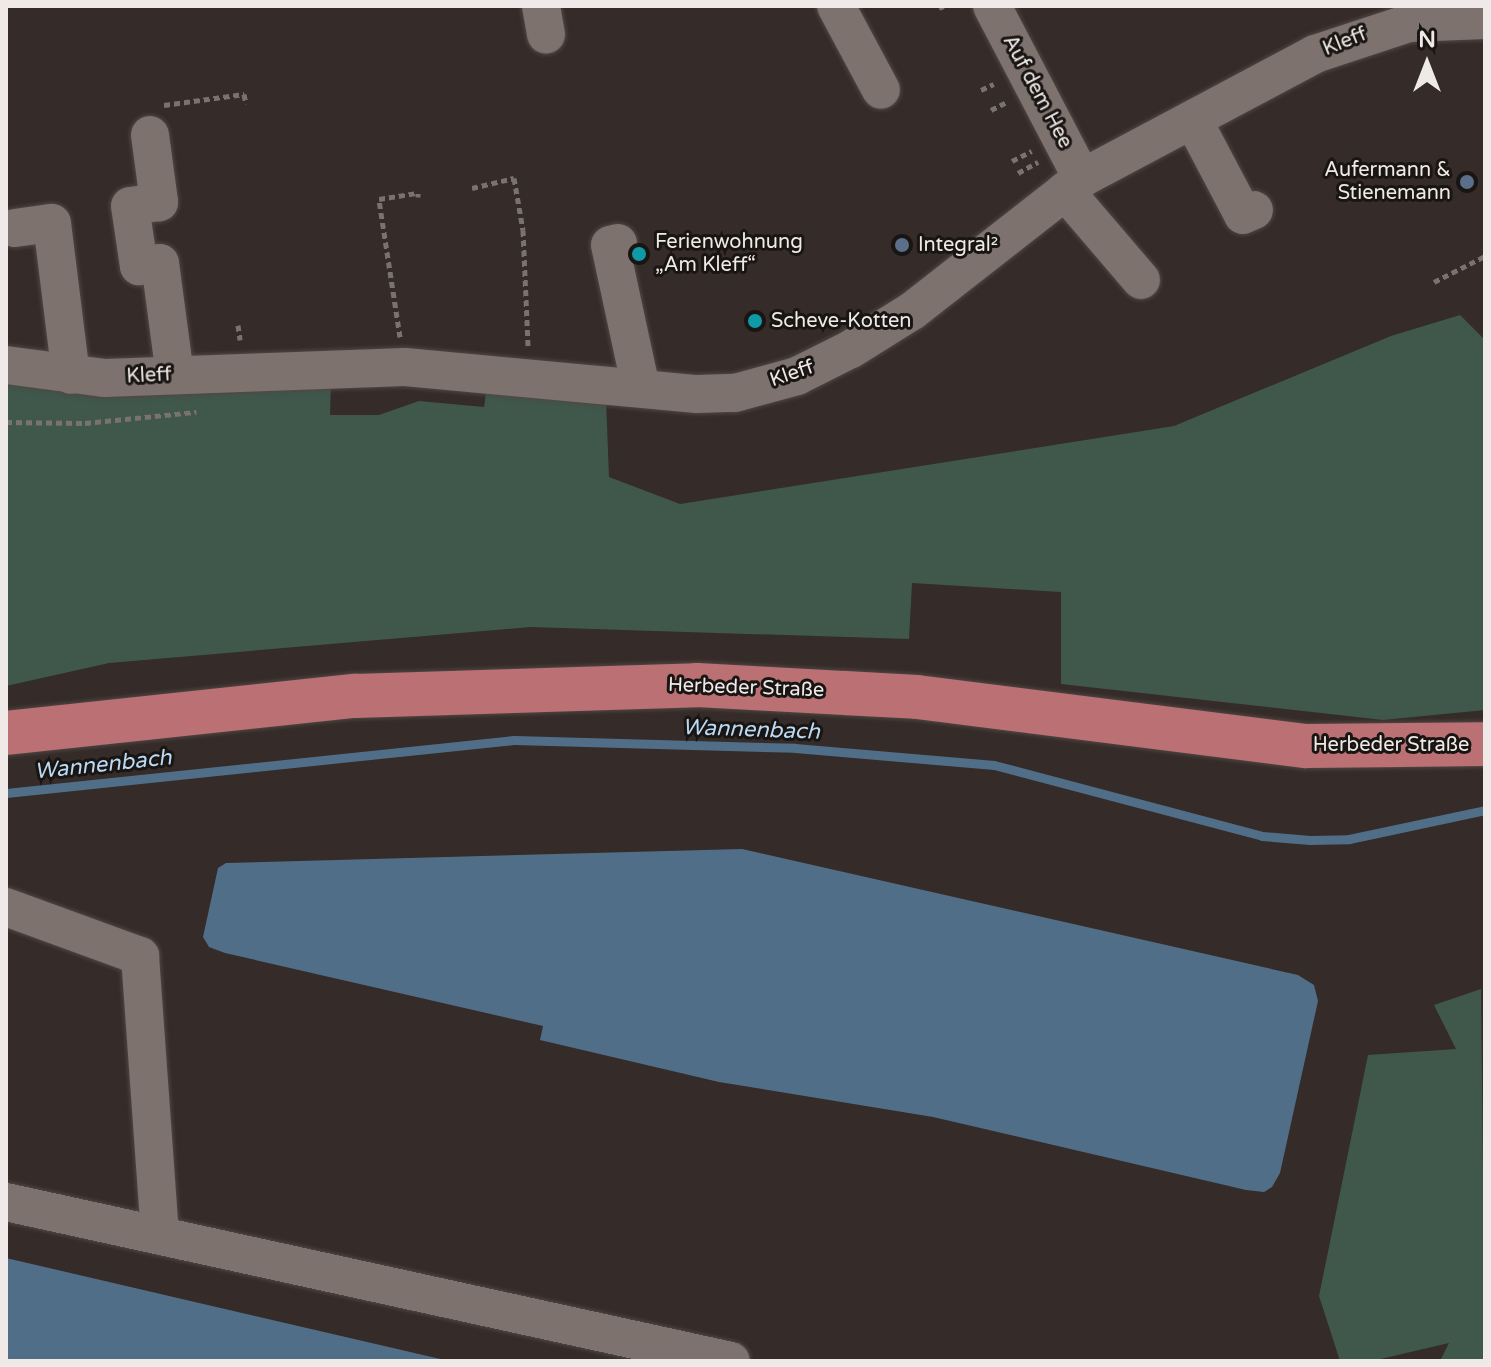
<!DOCTYPE html>
<html>
<head>
<meta charset="utf-8">
<style>
  body { margin:0 }
  #map { position:relative; width:1491px; height:1367px; overflow:hidden; background:#352b28; font-family:"Varela Round",sans-serif }
  div>[style] { position:absolute }
  .green>* { inset:0; background:#3f584b }
  .water>* { inset:0; background:#516e88 }
  .stream>* { height:9px; margin:-4.5px; padding:0 4.5px; transform-origin:4.5px; border-radius:4.5px; background:#516e88 }
  .path>* { height:5px; margin-top:-2.5px; transform-origin:0; background:repeating-linear-gradient(90deg,#7a726f 0 6px,transparent 0 10px) }
  .roads { filter:drop-shadow(0 0 2px #4f4744) drop-shadow(0 0 2px #4f4744) }
  .minor>* { height:38px; margin:-19px; padding:0 19px; transform-origin:19px; border-radius:19px; background:#7d726d }
  .major>* { height:44px; margin:-22px; padding:0 22px; transform-origin:22px; border-radius:22px; background:#bb7174 }
  .dots>* { width:22px; height:22px; translate:-50% -50%; box-sizing:border-box; border:4px solid #191513; border-radius:50% }
  span { translate:-50% -50%; white-space:nowrap; text-align:center; line-height:1.15; -webkit-text-stroke:6px #191513; paint-order:stroke }
  .street-label { font-size:20px; color:#efe9e7 }
  .poi-label { font-size:20px; color:#efe9e7 }
  .right { translate:-100% -50%; text-align:right }
  .left { translate:0 -50%; text-align:left }
  .water-label { font-size:22px; color:#bbd9f5; font-style:italic }
  .frame { position:absolute; inset:0; border:8px solid #efe9e7; pointer-events:none }
  .north { position:absolute; left:1387px; top:24px; width:80px; height:80px; -webkit-text-stroke:6px #191513; paint-order:stroke; rotate:0deg; font-size:22px; font-weight:700; line-height:32px; text-align:center; color:#efe9e7 }
  .north::after { content:''; display:block; margin:auto; width:28px; height:36px; background:#efe9e7; clip-path:polygon(50% 0,100% 100%,50% 72%,0 100%) }
</style>
</head>
<body>
<div id="map">
  <div class="green">
    <i style="clip-path:polygon(1460px 315px,1485px 340px,1485px 710px,1383px 720px,1061px 684px,1061px 592px,912px 583px,909px 639px,530px 627px,109px 663px,6px 686px,6px 378px,331px 380px,330px 415px,379px 415px,419px 401px,484px 407px,487px 386px,606px 399px,609px 477px,680px 504px,1174px 426px,1391px 336px)"></i>
    <i style="clip-path:polygon(1481px 989px,1485px 1361px,1440px 1361px,1449px 1343px,1372px 1361px,1340px 1361px,1319px 1296px,1368px 1055px,1456px 1049px,1434px 1005px)"></i>
  </div>
  <div class="water">
    <i style="clip-path:polygon(742px 849px,1298px 975px,1314px 985px,1318px 1001px,1280px 1173px,1272px 1187px,1264px 1192px,1246px 1190px,933px 1117px,719px 1082px,540px 1040px,543px 1026px,225px 953px,209px 947px,203px 937px,218px 868px,226px 863px)"></i>
    <i style="clip-path:polygon(6px 1258px,449px 1361px,6px 1361px)"></i>
  </div>
  <div class="stream">
    <i style="left:6px;top:793px;width:511px;rotate:-5.96deg"></i>
    <i style="left:514px;top:740px;width:281px;rotate:1.6deg"></i>
    <i style="left:795px;top:748px;width:200px;rotate:4.9deg"></i>
    <i style="left:994px;top:765px;width:277px;rotate:14.8deg"></i>
    <i style="left:1262px;top:836px;width:48px;rotate:4.8deg"></i>
    <i style="left:1310px;top:840px;width:39px;rotate:-1deg"></i>
    <i style="left:1349px;top:839px;width:139px;rotate:-12deg"></i>
  </div>
  <div class="path">
    <i style="left:939px;top:8px;width:5px;rotate:-22deg"></i>
    <i style="left:981px;top:90px;width:14px;rotate:-25deg"></i>
    <i style="left:164px;top:105px;width:81px;rotate:-7.8deg"></i>
    <i style="left:244px;top:94px;width:10px;rotate:79deg"></i>
    <i style="left:991px;top:110px;width:16px;rotate:-27deg"></i>
    <i style="left:1012px;top:161px;width:22px;rotate:-27deg"></i>
    <i style="left:1018px;top:173px;width:23px;rotate:-29deg"></i>
    <i style="left:472px;top:188px;width:43px;rotate:-13.4deg"></i>
    <i style="left:514px;top:178px;width:53px;rotate:80.2deg"></i>
    <i style="left:523px;top:230px;width:116px;rotate:87.5deg"></i>
    <i style="left:1434px;top:282px;width:57px;rotate:-27deg"></i>
    <i style="left:238px;top:325px;width:15px;rotate:82deg"></i>
    <i style="left:400px;top:337px;width:140px;rotate:-98.7deg"></i>
    <i style="left:379px;top:199px;width:39px;rotate:-9deg"></i>
    <i style="left:418px;top:193px;width:4px;rotate:90deg"></i>
    <i style="left:6px;top:422px;width:79px;rotate:0.7deg"></i>
    <i style="left:85px;top:423px;width:112px;rotate:-5.7deg"></i>
  </div>
  <div class="roads">
    <div class="minor">
      <i style="left:541px;top:6px;width:29px;rotate:80deg"></i>
      <i style="left:836px;top:6px;width:95px;rotate:61.8deg"></i>
      <i style="left:992px;top:6px;width:194px;rotate:62.4deg"></i>
      <i style="left:1193px;top:120px;width:107px;rotate:62.2deg"></i>
      <i style="left:1243px;top:215px;width:12px;rotate:-24deg"></i>
      <i style="left:150px;top:135px;width:68px;rotate:82.3deg"></i>
      <i style="left:159px;top:202px;width:29px;rotate:172deg"></i>
      <i style="left:130px;top:206px;width:61px;rotate:81.5deg"></i>
      <i style="left:139px;top:266px;width:21px;rotate:-8deg"></i>
      <i style="left:160px;top:263px;width:113px;rotate:82.4deg"></i>
      <i style="left:1065px;top:191px;width:117px;rotate:49.5deg"></i>
      <i style="left:15px;top:228px;width:37px;rotate:-8deg"></i>
      <i style="left:52px;top:223px;width:153px;rotate:82.9deg"></i>
      <i style="left:618px;top:243px;width:8px;rotate:166deg"></i>
      <i style="left:610px;top:245px;width:146px;rotate:77.8deg"></i>
      <i style="left:6px;top:365px;width:100px;rotate:7.5deg"></i>
      <i style="left:105px;top:378px;width:300px;rotate:-2.1deg"></i>
      <i style="left:405px;top:367px;width:293px;rotate:5.3deg"></i>
      <i style="left:697px;top:394px;width:38px;rotate:-2deg"></i>
      <i style="left:735px;top:393px;width:64px;rotate:-15.3deg"></i>
      <i style="left:797px;top:376px;width:60px;rotate:-26.6deg"></i>
      <i style="left:851px;top:349px;width:72px;rotate:-31.9deg"></i>
      <i style="left:912px;top:311px;width:216px;rotate:-38deg"></i>
      <i style="left:1082px;top:178px;width:264px;rotate:-28deg"></i>
      <i style="left:1315px;top:54px;width:99px;rotate:-18.3deg"></i>
      <i style="left:1409px;top:23px;width:76px;rotate:-2.3deg"></i>
      <i style="left:6px;top:907px;width:143px;rotate:20.1deg"></i>
      <i style="left:140px;top:956px;width:280px;rotate:85.9deg"></i>
      <i style="left:6px;top:1202px;width:742px;rotate:12.37deg"></i>
    </div>
    <div class="major">
      <i style="left:6px;top:733px;width:351px;rotate:-6.1deg"></i>
      <i style="left:355px;top:696px;width:342px;rotate:-1.8deg"></i>
      <i style="left:697px;top:685px;width:220px;rotate:3.1deg"></i>
      <i style="left:917px;top:697px;width:392px;rotate:7.2deg"></i>
      <i style="left:1306px;top:746px;width:179px;rotate:-0.6deg"></i>
    </div>
  </div>
  <div class="dots">
    <i style="left:1467px;top:182px;background:#5c6f8a"></i>
    <i style="left:902px;top:245px;background:#5c6f8a"></i>
    <i style="left:639px;top:254px;background:#0f9aa8"></i>
    <i style="left:755px;top:321px;background:#0f9aa8"></i>
  </div>
  <div class="street-label">
    <span style="left:1345px;top:42px;rotate:-22deg">Kleff</span>
    <span style="left:1037px;top:92px;rotate:62deg">Auf dem Hee</span>
    <span style="left:792px;top:374px;rotate:-19deg">Kleff</span>
    <span style="left:149px;top:376px;rotate:-3deg">Kleff</span>
    <span style="left:746px;top:688px;rotate:2deg">Herbeder Straße</span>
    <span style="left:1391px;top:745px">Herbeder Straße</span>
  </div>
  <div class="poi-label">
    <span class="right" style="left:1451px;top:182px">Aufermann &amp;<br>Stienemann</span>
    <span class="left" style="left:655px;top:254px">Ferienwohnung<br>„Am Kleff“</span>
    <span class="left" style="left:918px;top:245px">Integral²</span>
    <span class="left" style="left:771px;top:321px">Scheve-Kotten</span>
  </div>
  <div class="water-label">
    <span style="left:751px;top:730px;rotate:2deg">Wannenbach</span>
    <span style="left:103px;top:765px;rotate:-6deg">Wannenbach</span>
  </div>
  <div class="frame"></div>
  <div class="north">N</div>
</div>
</body>
</html>
